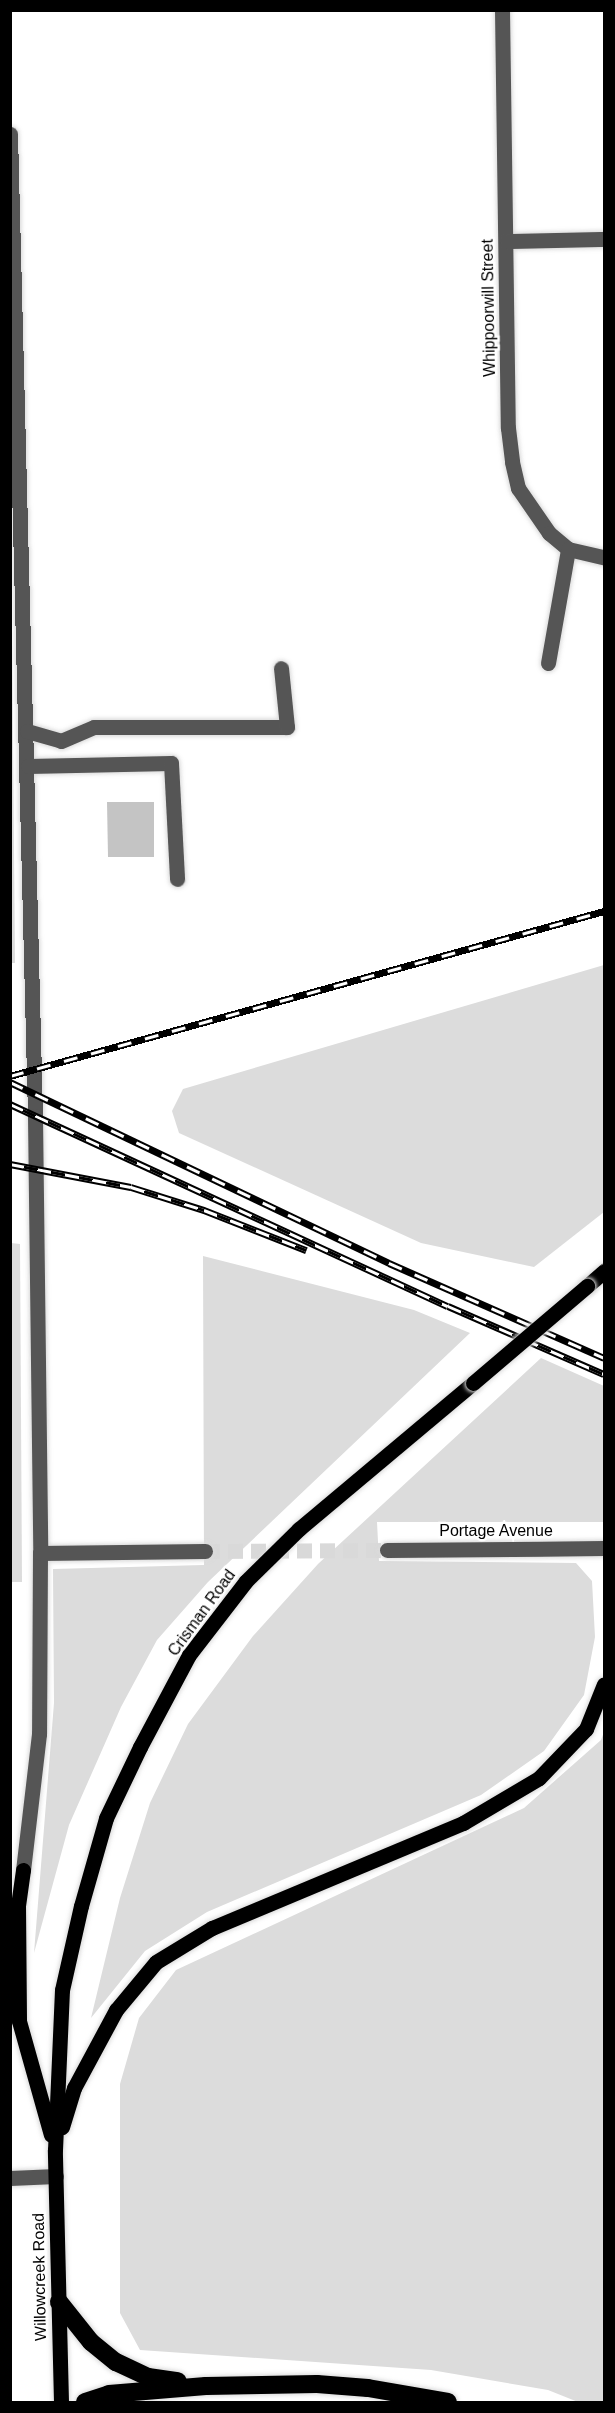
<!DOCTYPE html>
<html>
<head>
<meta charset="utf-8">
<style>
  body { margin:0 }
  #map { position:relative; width:615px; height:2413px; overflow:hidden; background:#fff; font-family:Helvetica,sans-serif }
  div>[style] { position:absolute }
  .green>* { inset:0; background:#dcdcdc }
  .building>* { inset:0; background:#c4c4c4 }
  .minor-tunnel>* { height:15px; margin-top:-7.5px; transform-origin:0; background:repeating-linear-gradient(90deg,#d9d9d9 0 15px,transparent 0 23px) }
  .roads { filter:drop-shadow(0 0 2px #dbdbdb) drop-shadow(0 0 2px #dbdbdb) }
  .minor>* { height:15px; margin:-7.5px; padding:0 7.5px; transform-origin:7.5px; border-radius:7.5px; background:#555 }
  .major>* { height:15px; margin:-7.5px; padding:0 7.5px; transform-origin:7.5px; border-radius:7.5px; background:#000 }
  .highway>* { height:18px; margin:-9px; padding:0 9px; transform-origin:9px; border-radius:9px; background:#000 }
  .rail>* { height:7px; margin-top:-3.5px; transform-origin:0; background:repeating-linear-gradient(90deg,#fff 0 14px,#000 0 28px); box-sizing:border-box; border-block:2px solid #000 }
  .bridges { filter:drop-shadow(0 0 2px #dbdbdb) drop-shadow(0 0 2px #dbdbdb) }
  .major-bridge>* { height:15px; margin:-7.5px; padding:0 7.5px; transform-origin:7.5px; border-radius:7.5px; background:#000 }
  span { translate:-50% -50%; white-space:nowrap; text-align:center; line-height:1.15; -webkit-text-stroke:4.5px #fff; paint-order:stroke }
  .street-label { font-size:16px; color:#000 }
  .frame { position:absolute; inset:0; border:12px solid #000; pointer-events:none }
</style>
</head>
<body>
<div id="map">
  <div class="green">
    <i style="clip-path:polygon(11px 508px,15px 963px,10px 963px)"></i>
    <i style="clip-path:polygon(604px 965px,604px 1212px,534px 1267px,421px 1243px,179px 1133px,172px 1111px,183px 1089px)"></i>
    <i style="clip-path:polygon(11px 1243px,20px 1244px,22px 1582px,10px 1582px)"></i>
    <i style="clip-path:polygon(203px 1256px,414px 1310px,470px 1333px,208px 1582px,157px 1640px,121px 1707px,69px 1825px,34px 1953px,54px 1703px,53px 1569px,204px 1565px)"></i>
    <i style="clip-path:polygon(541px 1358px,604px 1386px,604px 1522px,377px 1522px,379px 1561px,576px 1563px,592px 1581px,595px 1637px,584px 1695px,544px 1751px,481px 1795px,207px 1912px,145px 1951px,91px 2018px,120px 1898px,150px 1803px,188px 1724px,253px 1636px,318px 1564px)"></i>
    <i style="clip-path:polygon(604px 1732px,604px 2402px,578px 2402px,548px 2390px,431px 2370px,140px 2350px,120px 2313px,120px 2084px,139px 2018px,176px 1970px,524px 1808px,601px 1740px)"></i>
  </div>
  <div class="building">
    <i style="clip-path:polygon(107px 802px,154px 802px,154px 857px,108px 857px)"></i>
  </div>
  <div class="minor-tunnel">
    <i style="left:205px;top:1551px;width:182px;rotate:-0.3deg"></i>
  </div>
  <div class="roads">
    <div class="minor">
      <i style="left:502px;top:10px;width:418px;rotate:89.2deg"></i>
      <i style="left:508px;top:428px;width:34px;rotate:83deg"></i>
      <i style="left:512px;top:462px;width:27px;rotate:77deg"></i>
      <i style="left:518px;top:488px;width:55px;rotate:55.4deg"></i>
      <i style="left:549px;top:533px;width:25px;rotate:40deg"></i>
      <i style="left:568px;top:549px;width:37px;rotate:13deg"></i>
      <i style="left:10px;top:134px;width:982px;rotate:88.54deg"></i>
      <i style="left:35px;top:1116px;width:437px;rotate:89.3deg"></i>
      <i style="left:40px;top:1553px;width:181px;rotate:90.3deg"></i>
      <i style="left:39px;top:1734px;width:137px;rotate:96.7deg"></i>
      <i style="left:507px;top:241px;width:97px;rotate:-1.2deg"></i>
      <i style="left:548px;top:663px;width:116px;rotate:-80deg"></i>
      <i style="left:27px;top:731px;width:35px;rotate:16deg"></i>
      <i style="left:61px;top:741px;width:36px;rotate:-23deg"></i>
      <i style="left:94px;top:727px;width:193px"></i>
      <i style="left:287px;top:727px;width:59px;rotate:-95.8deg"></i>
      <i style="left:28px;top:766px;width:143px;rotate:-1.2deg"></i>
      <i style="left:171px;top:763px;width:116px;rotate:87deg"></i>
      <i style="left:387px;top:1550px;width:217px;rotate:-0.5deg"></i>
      <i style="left:40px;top:1553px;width:165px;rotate:-0.7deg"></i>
      <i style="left:10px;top:2178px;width:46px;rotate:-2.5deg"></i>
    </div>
    <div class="major">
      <i style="left:587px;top:1286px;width:23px;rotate:-41deg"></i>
      <i style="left:23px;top:1870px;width:35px;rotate:98deg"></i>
      <i style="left:18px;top:1905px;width:116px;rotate:89.5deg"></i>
      <i style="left:19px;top:2021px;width:118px;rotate:74.3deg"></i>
      <i style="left:62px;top:2127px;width:41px;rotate:-72.9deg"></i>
      <i style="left:74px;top:2088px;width:89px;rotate:-61.7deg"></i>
      <i style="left:116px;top:2010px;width:62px;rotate:-50.2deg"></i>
      <i style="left:156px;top:1962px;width:66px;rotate:-31.3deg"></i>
      <i style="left:212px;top:1928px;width:272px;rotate:-22.7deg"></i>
      <i style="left:463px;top:1823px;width:88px;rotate:-30.6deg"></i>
      <i style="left:539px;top:1778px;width:68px;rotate:-46.2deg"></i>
      <i style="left:586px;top:1729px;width:48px;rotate:-68.2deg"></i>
      <i style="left:61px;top:2402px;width:252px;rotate:-91.4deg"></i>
      <i style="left:55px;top:2150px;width:160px;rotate:-87.5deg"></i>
      <i style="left:62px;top:1990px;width:86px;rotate:-77.3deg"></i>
      <i style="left:81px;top:1906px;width:91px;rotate:-74.1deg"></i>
      <i style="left:106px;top:1818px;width:79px;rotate:-64.4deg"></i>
      <i style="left:140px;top:1747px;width:104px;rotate:-62deg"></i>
      <i style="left:189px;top:1655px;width:93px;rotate:-52.4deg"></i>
      <i style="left:246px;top:1581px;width:74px;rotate:-44.5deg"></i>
      <i style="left:299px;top:1529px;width:227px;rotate:-40deg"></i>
    </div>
    <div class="highway">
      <i style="left:59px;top:2302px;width:51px;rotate:51.3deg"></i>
      <i style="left:91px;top:2342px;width:32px;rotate:39deg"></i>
      <i style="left:116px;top:2362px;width:35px;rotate:25deg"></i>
      <i style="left:148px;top:2377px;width:30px;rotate:8deg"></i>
      <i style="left:85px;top:2402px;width:25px;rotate:-18deg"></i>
      <i style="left:109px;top:2394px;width:97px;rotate:-4.7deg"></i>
      <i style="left:206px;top:2386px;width:111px;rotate:-1deg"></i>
      <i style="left:317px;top:2384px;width:51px;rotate:4.5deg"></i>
      <i style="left:368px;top:2388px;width:81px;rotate:9.9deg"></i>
    </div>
  </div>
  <div class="rail">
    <i style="left:10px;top:1076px;width:616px;rotate:-15.52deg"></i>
    <i style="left:10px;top:1082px;width:420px;rotate:25.5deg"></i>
    <i style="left:389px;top:1263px;width:235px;rotate:23.8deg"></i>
    <i style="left:10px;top:1104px;width:482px;rotate:24.8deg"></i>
    <i style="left:448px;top:1306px;width:170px;rotate:23.6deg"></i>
    <i style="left:10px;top:1164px;width:123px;rotate:10.8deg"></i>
    <i style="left:131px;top:1187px;width:77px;rotate:17.5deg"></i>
    <i style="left:204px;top:1210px;width:110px;rotate:21.4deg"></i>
  </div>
  <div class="bridges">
    <div class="major-bridge">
      <i style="left:473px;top:1383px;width:150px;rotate:-40.4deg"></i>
    </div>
  </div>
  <div class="street-label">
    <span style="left:489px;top:308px;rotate:-91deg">Whippoorwill Street</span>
    <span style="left:496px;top:1531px">Portage Avenue</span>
    <span style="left:202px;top:1613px;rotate:-54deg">Crisman Road</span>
    <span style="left:40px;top:2277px;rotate:-91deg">Willowcreek Road</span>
  </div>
  <div class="frame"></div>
</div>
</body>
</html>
